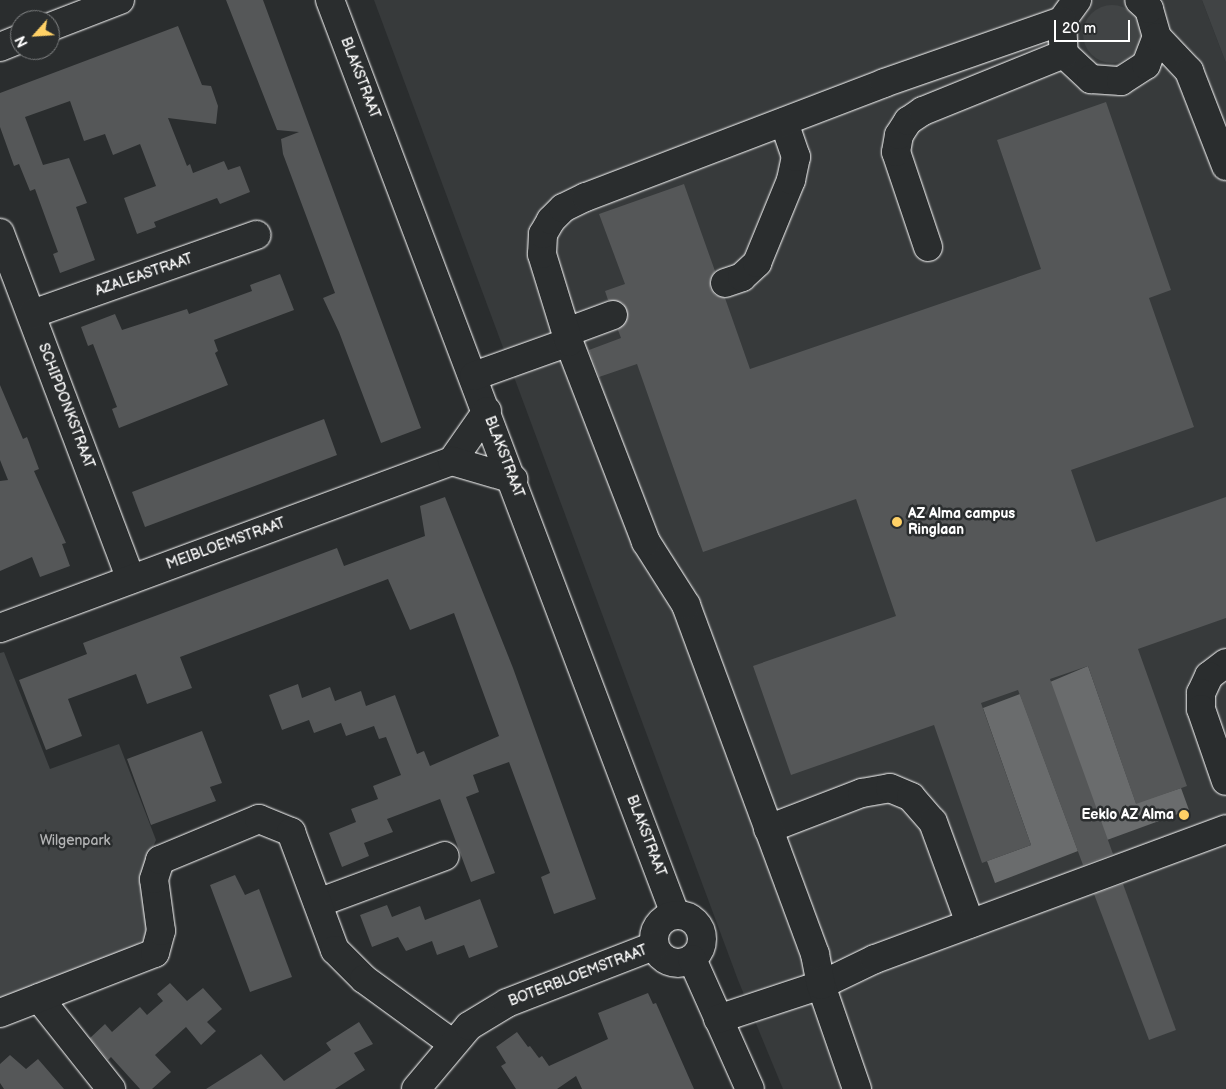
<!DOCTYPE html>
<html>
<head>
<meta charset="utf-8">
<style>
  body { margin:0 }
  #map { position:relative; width:1226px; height:1089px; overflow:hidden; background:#2a2d2e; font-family:"Balsamiq Sans",sans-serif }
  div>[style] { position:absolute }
  .built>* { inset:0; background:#373a3b }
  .green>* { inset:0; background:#414445 }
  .round { border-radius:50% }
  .water>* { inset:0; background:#6a6c6d }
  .building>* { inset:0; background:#555758 }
  .roads { filter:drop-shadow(0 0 1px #fff) drop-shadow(0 0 1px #fff) }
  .minor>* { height:28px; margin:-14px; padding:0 14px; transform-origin:14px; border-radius:14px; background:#2a2d2e }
  .minor>.ring { margin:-14px; padding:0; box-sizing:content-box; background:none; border:28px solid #2a2d2e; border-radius:50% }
  .dots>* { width:14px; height:14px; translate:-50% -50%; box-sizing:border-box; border:2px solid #2a2d2e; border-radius:50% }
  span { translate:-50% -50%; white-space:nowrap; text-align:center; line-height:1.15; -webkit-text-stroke:5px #2a2d2e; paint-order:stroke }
  .street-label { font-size:14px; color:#fff }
  .poi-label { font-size:14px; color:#fff; font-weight:700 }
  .left { translate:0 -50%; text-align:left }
  .right { translate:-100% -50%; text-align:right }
  .park-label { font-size:14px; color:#b3b4b5 }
  .north { position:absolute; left:10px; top:10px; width:50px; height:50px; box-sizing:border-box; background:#2a2d2e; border:1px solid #7f8182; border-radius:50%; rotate:244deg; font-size:14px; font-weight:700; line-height:20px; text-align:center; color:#fff }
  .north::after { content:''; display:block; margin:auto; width:18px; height:22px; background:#ffd166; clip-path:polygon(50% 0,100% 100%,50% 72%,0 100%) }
  .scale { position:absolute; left:1054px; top:20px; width:76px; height:22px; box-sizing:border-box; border:2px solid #fff; border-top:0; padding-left:6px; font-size:15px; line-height:18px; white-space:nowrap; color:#fff; -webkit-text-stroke:4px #2a2d2e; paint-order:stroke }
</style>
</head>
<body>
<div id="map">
  <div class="built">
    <i style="clip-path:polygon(374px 0,1202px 0,1226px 63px,1226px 1089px,783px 1089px,738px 980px)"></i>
  </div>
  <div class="green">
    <i style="clip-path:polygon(1202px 0,1226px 0,1226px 63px)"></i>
    <i class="round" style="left:1083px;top:5px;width:58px;height:58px"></i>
    <i style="clip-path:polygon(4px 652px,50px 769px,119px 744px,156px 840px,139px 880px,152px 916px,146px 937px,127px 953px,0 998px,0 653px)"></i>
  </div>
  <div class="water">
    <i style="clip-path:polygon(1088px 666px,1136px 803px,1181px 788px,1189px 810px,1107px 840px,1050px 682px)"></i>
    <i style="clip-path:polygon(1020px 694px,1078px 851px,995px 883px,987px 861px,1031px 845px,983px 708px)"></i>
  </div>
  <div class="building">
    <i style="clip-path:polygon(226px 0,263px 0,421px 428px,381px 443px,339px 332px,323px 298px,335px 293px,283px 154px,281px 139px,299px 132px,277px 130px)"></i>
    <i style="clip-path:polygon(178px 26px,202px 85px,211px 86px,218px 106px,216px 124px,168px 118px,187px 166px,190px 164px,193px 173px,224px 161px,228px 170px,240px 166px,250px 192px,220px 204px,217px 198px,154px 222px,156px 227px,137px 234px,124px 198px,156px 186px,140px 144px,113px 155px,105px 134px,84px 141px,70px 101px,25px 117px,43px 165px,69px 158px,87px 203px,76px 207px,95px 260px,60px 273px,53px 254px,58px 252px,35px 189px,30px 191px,19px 164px,14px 166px,0 127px,0 93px)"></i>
    <i style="clip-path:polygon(1106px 102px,1171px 290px,1149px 298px,1194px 427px,1071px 470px,1096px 542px,1226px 497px,1226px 618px,1138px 649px,1187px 786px,1136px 804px,1088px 666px,1050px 679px,1113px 854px,1083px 865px,1018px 690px,981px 703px,1031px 845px,982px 863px,934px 725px,791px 775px,753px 666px,896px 616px,856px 499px,703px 552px,637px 364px,599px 377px,589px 350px,621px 338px,618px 330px,628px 317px,623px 303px,608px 300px,605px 291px,625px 284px,599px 214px,684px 184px,715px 271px,710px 280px,710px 288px,715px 295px,725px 298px,750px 369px,1041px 269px,997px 140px)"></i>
    <i style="clip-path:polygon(280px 274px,294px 310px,214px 340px,218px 351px,215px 353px,228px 385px,119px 428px,112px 409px,117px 407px,93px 344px,88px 346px,81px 327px,115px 314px,122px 330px,187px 309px,189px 314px,252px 291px,250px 285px)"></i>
    <i style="clip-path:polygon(0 385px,23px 439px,27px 437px,39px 469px,34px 471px,66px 543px,62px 544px,70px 566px,40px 577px,32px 557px,0 571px,0 481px,8px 480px,0 460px)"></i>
    <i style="clip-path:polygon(324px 419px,337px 455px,145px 527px,132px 492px)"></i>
    <i style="clip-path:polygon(445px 497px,513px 668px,596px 899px,554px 914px,541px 877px,550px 873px,509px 762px,473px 775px,479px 792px,466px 797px,495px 873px,471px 882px,440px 799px,387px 819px,393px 832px,364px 843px,369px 856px,342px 867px,329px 833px,356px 822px,351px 809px,378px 799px,373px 786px,401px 775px,386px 737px,379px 739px,374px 726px,346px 736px,341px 723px,314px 733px,309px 720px,282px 730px,269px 695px,298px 684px,302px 698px,330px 687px,335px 701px,361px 691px,366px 706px,395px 695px,417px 754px,424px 751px,430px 766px,499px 736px,454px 613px,410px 630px,388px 579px,180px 657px,192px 688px,147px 704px,136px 674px,68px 699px,82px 736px,46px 750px,19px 680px,87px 654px,83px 643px,337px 548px,344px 566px,425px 536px,420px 506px)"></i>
    <i style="clip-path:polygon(202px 731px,222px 783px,210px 787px,216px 801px,151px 825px,127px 759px)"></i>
    <i style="clip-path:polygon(235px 875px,245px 895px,259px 889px,292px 977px,250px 992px,210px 885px)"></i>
    <i style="clip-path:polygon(1123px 884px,1176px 1030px,1149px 1040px,1094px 894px)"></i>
    <i style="clip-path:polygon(480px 899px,498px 947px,469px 958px,464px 945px,437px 955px,432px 941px,406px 951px,398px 937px,372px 947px,360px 915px,387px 905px,392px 917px,420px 906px,425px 920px)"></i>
    <i style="clip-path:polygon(170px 983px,187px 1001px,203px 988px,222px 1009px,207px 1022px,216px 1031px,201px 1045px,186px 1027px,155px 1055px,171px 1072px,152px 1089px,140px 1089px,111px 1057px,108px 1060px,90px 1038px,105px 1024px,112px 1032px,140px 1007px,147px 1015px,163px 1001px,157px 994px)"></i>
    <i style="clip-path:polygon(648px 993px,653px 1004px,656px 1003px,694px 1089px,582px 1089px,576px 1076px,557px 1089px,516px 1089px,501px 1066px,506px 1063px,496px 1047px,517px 1032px,528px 1047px,530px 1046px,539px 1058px,542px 1056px,549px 1066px,608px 1039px,598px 1013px)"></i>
    <i style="clip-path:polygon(359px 1022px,373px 1044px,354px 1053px,365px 1070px,335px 1089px,206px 1089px,261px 1054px,284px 1081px,331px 1050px,326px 1043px)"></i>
    <i style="clip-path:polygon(10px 1055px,26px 1069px,38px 1059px,64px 1089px,4px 1089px,0 1083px,0 1064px)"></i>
  </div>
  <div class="roads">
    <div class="minor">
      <i style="left:330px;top:0;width:977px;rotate:69.32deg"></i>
      <i style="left:1077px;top:0;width:26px;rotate:126deg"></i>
      <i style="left:1062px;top:21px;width:33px;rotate:87deg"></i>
      <i style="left:1064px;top:54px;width:37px;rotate:43deg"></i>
      <i style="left:1091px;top:79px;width:30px;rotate:4deg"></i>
      <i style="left:1121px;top:81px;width:30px;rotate:-33deg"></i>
      <i style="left:1146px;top:65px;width:30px;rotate:-69deg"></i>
      <i style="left:1157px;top:37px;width:29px;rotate:-106deg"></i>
      <i style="left:1149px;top:9px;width:13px;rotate:-138deg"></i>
      <i style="left:50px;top:27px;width:75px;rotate:-21.1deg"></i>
      <i style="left:1157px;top:37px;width:47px;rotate:46.7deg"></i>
      <i style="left:1189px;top:71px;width:102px;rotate:68.7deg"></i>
      <i style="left:0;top:47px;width:22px;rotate:-22deg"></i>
      <i style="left:0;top:233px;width:370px;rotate:69.3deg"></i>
      <i style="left:928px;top:247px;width:100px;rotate:-108.6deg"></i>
      <i style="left:896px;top:152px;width:17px;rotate:-80deg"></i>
      <i style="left:899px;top:135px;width:17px;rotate:-57deg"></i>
      <i style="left:908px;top:121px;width:18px;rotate:-34deg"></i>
      <i style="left:923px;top:111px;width:152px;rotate:-22deg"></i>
      <i style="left:725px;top:283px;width:18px;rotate:-19deg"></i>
      <i style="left:742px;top:277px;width:21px;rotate:-43deg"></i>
      <i style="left:757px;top:263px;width:90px;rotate:-67.7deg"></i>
      <i style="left:791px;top:180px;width:24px;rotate:-78deg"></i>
      <i style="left:796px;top:157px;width:37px;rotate:-109deg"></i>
      <i style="left:32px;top:314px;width:238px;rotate:-19.4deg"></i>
      <i style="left:567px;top:332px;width:49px;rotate:-20.3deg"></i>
      <i style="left:474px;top:376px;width:101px;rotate:-19.7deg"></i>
      <i style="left:452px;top:461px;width:61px;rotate:-55deg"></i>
      <i style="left:0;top:628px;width:482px;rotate:-20.3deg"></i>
      <i style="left:452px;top:461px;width:64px;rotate:16.4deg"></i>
      <i style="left:1226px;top:663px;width:21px;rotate:143deg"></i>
      <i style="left:1209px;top:676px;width:19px;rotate:115deg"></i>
      <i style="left:1201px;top:693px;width:16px;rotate:90deg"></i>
      <i style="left:1201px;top:709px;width:76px;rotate:70.9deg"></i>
      <i style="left:768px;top:829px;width:101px;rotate:-21deg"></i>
      <i style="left:862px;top:793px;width:28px;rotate:-10deg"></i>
      <i style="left:890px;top:788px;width:23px;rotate:23deg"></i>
      <i style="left:911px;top:797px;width:33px;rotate:49deg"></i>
      <i style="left:933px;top:822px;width:108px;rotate:69.9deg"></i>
      <i style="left:318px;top:903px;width:135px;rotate:-20.3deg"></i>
      <i class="ring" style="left:654px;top:915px;width:20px;height:20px"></i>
      <i style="left:692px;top:959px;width:142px;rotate:66deg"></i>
      <i style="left:39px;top:998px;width:116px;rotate:51.6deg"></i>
      <i style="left:0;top:1013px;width:166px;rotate:-21.2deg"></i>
      <i style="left:155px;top:953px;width:23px;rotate:-75deg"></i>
      <i style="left:161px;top:931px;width:52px;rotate:-97.7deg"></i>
      <i style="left:154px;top:879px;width:20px;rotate:-72deg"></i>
      <i style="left:160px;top:860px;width:107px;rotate:-22.5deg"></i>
      <i style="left:259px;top:819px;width:35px;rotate:22deg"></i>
      <i style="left:291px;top:832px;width:126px;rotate:69.6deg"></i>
      <i style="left:335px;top:950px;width:41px;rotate:45deg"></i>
      <i style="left:364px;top:979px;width:110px;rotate:36.1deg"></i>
      <i style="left:718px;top:1019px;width:108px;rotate:-18.3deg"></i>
      <i style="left:821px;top:985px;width:60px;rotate:-25.7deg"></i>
      <i style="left:875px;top:959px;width:374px;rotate:-20.3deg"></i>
      <i style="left:416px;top:1089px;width:82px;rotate:-49.9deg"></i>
      <i style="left:469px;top:1026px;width:44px;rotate:-31.2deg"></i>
      <i style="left:507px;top:1003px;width:158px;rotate:-21.2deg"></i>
      <i style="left:857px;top:1089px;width:110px;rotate:-109.1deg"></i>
      <i style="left:821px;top:985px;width:32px;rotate:-101deg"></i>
      <i style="left:815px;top:954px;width:372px;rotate:-110.3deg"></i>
      <i style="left:686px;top:605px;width:75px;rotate:-122.4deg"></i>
      <i style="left:646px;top:542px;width:214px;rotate:-111.1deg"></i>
      <i style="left:569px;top:342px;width:92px;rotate:-107.1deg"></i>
      <i style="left:542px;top:254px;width:20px;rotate:-87deg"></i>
      <i style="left:543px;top:234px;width:16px;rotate:-60deg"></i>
      <i style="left:551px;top:220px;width:17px;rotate:-45deg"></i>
      <i style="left:563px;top:208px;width:25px;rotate:-26deg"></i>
      <i style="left:586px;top:197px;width:319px;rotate:-20.9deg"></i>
      <i style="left:884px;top:83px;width:188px;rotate:-19.2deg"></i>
    </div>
  </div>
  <div class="dots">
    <i style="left:897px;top:522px;background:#ffd166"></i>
    <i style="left:1184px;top:815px;background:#ffd166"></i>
  </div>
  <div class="street-label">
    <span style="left:360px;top:78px;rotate:69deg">BLAKSTRAAT</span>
    <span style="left:144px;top:275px;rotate:-19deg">AZALEASTRAAT</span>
    <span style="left:66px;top:406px;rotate:69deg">SCHIPDONKSTRAAT</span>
    <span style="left:504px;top:457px;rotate:69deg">BLAKSTRAAT</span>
    <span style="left:226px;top:544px;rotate:-20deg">MEIBLOEMSTRAAT</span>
    <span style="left:646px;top:836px;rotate:69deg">BLAKSTRAAT</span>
    <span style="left:578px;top:976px;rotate:-21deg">BOTERBLOEMSTRAAT</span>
  </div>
  <div class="poi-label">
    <span class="left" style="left:908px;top:522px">AZ Alma campus<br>Ringlaan</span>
    <span class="right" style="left:1174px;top:815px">Eeklo AZ Alma</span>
  </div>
  <div class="park-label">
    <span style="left:75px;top:841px">Wilgenpark</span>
  </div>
  <div class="north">N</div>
  <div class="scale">20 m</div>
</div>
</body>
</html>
